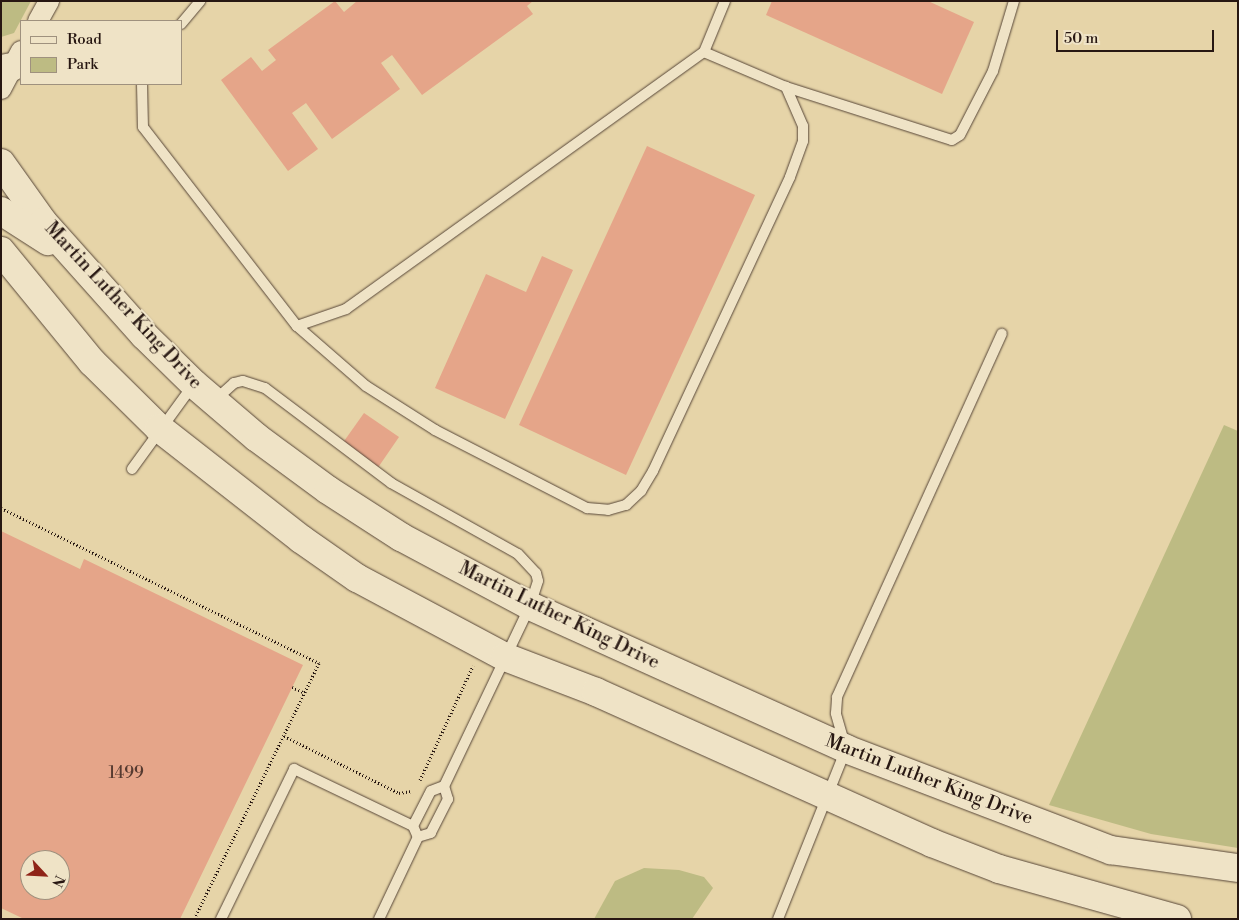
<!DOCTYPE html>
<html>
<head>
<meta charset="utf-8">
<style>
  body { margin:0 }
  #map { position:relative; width:1239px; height:920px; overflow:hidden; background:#e6d4a8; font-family:"Libre Bodoni",serif }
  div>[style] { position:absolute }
  .green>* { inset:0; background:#bdbb83 }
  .building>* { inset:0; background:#e5a589 }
  .path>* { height:3px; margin-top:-1.5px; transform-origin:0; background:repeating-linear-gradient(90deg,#271712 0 1px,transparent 0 3.5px) }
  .roads { filter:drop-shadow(0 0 1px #574638) drop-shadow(0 0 1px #574638) }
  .service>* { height:10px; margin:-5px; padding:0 5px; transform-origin:5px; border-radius:5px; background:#efe3c6 }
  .minor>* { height:20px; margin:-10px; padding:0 10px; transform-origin:10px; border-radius:10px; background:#efe3c6 }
  .secondary>* { height:28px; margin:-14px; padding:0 14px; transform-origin:14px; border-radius:14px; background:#efe3c6 }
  span { translate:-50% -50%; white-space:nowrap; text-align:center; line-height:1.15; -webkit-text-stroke:4px #efe3c6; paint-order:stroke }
  .number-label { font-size:16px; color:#563a30 }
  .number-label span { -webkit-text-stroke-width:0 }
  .street-label { font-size:19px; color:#271712 }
  .frame { position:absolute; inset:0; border:2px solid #271712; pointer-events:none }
  .legend { position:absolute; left:20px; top:20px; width:162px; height:65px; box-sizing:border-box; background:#efe3c6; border:1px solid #9f917e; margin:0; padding:6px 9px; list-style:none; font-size:15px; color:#271712 }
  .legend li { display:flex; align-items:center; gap:10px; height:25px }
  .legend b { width:25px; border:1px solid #9f917e }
  .north { position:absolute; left:20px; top:850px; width:50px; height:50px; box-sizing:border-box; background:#efe3c6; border:1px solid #9f917e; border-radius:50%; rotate:115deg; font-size:14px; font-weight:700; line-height:20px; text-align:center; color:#271712 }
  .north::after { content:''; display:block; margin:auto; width:18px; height:22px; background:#8f2418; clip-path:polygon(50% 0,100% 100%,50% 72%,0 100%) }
  .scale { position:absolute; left:1056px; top:30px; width:158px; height:22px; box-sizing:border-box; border:2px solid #271712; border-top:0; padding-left:6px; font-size:15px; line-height:18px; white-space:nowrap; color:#271712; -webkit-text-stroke:4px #efe3c6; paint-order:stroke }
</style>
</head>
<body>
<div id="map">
  <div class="green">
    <i style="clip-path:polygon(1px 1px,31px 1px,14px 33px,1px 37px)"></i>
    <i style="clip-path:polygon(1224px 425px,1238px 431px,1238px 848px,1151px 834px,1049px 805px)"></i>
    <i style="clip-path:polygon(644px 868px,679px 870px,704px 877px,713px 888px,692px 919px,594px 919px,615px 881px)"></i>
  </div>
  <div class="building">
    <i style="clip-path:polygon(335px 1px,344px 12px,357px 1px,533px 1px,527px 6px,533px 14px,422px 95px,392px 55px,381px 63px,400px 89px,332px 139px,306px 103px,292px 113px,318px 149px,288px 171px,221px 80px,251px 57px,262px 71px,276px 60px,268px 50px)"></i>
    <i style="clip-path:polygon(772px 1px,928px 1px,974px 22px,942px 94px,766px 15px)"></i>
    <i style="clip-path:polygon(647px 146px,755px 195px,626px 475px,519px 425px)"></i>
    <i style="clip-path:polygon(542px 256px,573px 270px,505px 419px,435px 388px,486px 274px,526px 292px)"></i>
    <i style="clip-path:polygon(364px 413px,399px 437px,377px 469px,342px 444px)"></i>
    <i style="clip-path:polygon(evenodd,1px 531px,80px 569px,84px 559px,303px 665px,180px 919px,24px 919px,1px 908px,1px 531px,30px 860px,60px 860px,60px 890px,30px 890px,30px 860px)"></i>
  </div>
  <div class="path">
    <i style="left:1px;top:508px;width:354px;rotate:26deg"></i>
    <i style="left:319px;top:663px;width:285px;rotate:116deg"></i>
    <i style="left:292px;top:687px;width:14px;rotate:25deg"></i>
    <i style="left:284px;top:736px;width:128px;rotate:26.4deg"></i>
    <i style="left:399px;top:793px;width:13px;rotate:-9deg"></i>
    <i style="left:420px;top:780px;width:126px;rotate:-65.1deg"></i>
  </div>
  <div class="roads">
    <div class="service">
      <i style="left:181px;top:24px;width:30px;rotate:-50deg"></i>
      <i style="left:142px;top:84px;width:43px;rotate:88.7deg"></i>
      <i style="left:143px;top:127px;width:252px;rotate:52.3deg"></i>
      <i style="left:297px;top:326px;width:52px;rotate:-19.1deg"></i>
      <i style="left:346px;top:309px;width:441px;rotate:-35.7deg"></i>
      <i style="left:704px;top:52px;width:55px;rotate:-67.6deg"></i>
      <i style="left:786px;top:87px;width:174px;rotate:17.7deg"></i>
      <i style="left:952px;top:140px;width:9px;rotate:-32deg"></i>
      <i style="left:960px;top:135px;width:72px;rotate:-62.7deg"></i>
      <i style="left:993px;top:71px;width:73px;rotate:-73.3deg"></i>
      <i style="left:297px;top:326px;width:91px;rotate:41deg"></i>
      <i style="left:366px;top:386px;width:82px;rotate:32.5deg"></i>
      <i style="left:435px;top:430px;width:171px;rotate:27.2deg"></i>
      <i style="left:587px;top:508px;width:21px;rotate:5deg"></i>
      <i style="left:608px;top:510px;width:19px;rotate:-16deg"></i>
      <i style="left:626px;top:505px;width:21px;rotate:-43deg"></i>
      <i style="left:641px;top:491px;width:23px;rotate:-59deg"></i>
      <i style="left:653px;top:471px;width:324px;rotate:-65deg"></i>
      <i style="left:790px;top:177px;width:38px;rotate:-70deg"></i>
      <i style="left:803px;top:141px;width:15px;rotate:-90deg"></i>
      <i style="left:803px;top:126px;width:43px;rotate:-113.6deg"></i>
      <i style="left:786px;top:87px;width:89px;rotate:-156.9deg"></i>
      <i style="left:214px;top:401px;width:27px;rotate:-42deg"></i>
      <i style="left:234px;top:383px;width:9px;rotate:-13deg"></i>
      <i style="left:243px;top:381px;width:23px;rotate:18deg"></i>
      <i style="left:265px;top:388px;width:158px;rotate:37deg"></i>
      <i style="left:391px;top:483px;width:145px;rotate:29.2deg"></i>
      <i style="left:518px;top:554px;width:26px;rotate:47deg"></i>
      <i style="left:536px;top:573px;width:8px;rotate:76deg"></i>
      <i style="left:538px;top:581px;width:26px;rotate:108deg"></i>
      <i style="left:530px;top:606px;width:199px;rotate:115.5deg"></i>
      <i style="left:444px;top:786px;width:14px;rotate:73deg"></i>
      <i style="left:448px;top:799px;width:38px;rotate:117deg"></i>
      <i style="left:431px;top:833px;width:14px;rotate:163deg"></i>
      <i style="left:132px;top:469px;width:104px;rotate:-54deg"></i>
      <i style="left:413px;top:826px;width:39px;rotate:-63deg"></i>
      <i style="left:431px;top:791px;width:14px;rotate:-21deg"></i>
      <i style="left:221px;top:919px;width:167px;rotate:-64deg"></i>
      <i style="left:294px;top:769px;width:132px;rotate:25.6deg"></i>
      <i style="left:413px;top:826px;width:12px;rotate:66deg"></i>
      <i style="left:418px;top:837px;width:91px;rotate:115.4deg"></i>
      <i style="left:778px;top:919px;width:183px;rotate:-68.2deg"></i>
      <i style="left:846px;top:749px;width:37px;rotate:-106deg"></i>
      <i style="left:836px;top:713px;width:16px;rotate:-86deg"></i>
      <i style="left:837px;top:697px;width:399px;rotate:-65.6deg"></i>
    </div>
    <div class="minor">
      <i style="left:38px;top:21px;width:23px;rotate:-61deg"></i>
      <i style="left:1px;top:89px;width:43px;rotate:-62.2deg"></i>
    </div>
    <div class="secondary">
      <i style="left:1px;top:69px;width:11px;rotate:-10deg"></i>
      <i style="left:1px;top:163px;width:72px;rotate:54.6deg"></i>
      <i style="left:43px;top:222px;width:152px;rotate:48.2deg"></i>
      <i style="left:144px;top:335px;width:70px;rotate:44.4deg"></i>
      <i style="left:194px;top:384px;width:82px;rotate:40.5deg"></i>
      <i style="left:256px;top:437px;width:89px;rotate:36.4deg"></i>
      <i style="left:328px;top:490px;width:87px;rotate:32.8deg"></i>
      <i style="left:401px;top:537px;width:146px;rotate:28.1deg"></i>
      <i style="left:530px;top:606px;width:347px;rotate:24.3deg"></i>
      <i style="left:846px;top:749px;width:284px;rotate:20.9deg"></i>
      <i style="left:1111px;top:850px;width:128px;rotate:8.1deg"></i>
      <i style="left:1px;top:211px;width:56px;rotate:32.6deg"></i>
      <i style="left:1px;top:251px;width:144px;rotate:50.7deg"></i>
      <i style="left:92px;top:362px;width:94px;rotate:44.6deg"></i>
      <i style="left:159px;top:428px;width:180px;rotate:38deg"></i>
      <i style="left:301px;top:539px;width:68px;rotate:34.9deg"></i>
      <i style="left:357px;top:578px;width:168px;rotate:28.1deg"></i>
      <i style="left:505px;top:657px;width:97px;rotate:21deg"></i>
      <i style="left:596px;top:692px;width:368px;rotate:24.2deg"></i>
      <i style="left:932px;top:843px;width:72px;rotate:21.2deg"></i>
      <i style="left:999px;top:869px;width:185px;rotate:15.7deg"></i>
    </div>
  </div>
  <div class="number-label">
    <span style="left:126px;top:773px">1499</span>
  </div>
  <div class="street-label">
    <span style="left:123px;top:306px;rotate:47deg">Martin Luther King Drive</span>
    <span style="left:559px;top:616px;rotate:26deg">Martin Luther King Drive</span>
    <span style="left:929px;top:780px;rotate:21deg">Martin Luther King Drive</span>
  </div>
  <div class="frame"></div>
  <ul class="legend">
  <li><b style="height:6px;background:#efe3c6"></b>Road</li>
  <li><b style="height:14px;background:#bdbb83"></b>Park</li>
  </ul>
  <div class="north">N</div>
  <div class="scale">50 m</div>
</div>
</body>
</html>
